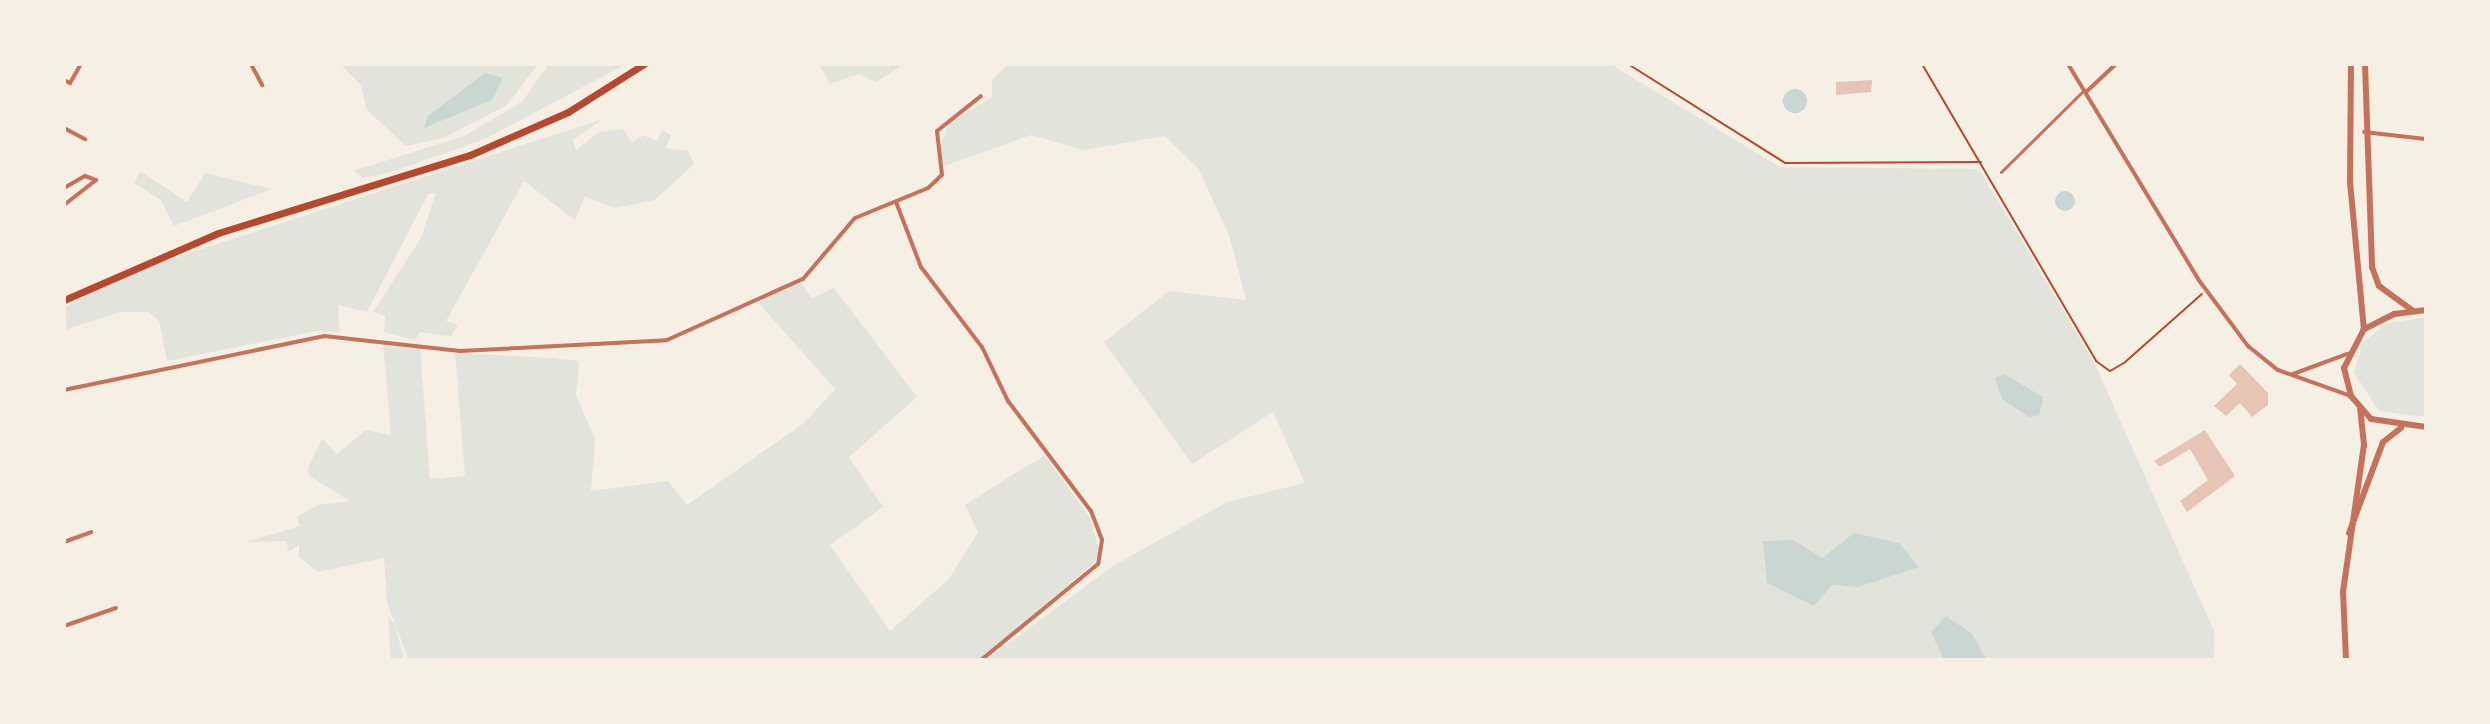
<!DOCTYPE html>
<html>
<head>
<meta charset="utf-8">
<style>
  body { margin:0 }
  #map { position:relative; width:2490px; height:724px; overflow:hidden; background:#f6efe4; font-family:"Roboto Condensed",sans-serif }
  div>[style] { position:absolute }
  .green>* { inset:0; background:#e2e4dc }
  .water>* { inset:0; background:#c9d6d2 }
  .round { border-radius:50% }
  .building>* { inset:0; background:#e6c5b7 }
  .path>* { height:2px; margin:-1px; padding:0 1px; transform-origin:1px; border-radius:1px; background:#b5482f }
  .pedestrian>* { height:3px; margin:-1.5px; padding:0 1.5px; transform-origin:1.5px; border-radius:1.5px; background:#c5725c }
  .minor>* { height:4px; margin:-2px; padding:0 2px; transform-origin:2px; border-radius:2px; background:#c5725c }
  .tertiary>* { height:6px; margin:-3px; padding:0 3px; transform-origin:3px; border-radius:3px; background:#c5725c }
  .trunk>* { height:7px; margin:-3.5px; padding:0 3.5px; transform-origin:3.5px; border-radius:3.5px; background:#b5482f }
  span { translate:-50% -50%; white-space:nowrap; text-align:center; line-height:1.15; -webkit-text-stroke:8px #f6efe4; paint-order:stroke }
  .frame { position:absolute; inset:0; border:66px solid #f6efe4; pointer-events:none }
</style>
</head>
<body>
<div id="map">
  <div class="green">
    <i style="clip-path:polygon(340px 64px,538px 64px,507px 105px,443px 138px,406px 146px,367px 110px,361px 85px)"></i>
    <i style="clip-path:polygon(549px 64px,626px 64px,485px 139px,391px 172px,363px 178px,353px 171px,464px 136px,522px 102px)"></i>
    <i style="clip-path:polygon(819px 64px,904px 64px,876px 82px,859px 74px,830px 84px)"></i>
    <i style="clip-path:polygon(1008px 64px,1610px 64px,1780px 167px,1979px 169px,2094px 362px,2215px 633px,2214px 660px,986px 660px,1113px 566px,1227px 502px,1305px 483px,1273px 412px,1192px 464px,1104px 342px,1169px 291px,1246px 300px,1229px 235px,1198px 168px,1165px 136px,1084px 150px,1031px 135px,944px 166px,940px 147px,948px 124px,992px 97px,992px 80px)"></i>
    <i style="clip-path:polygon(603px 119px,573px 140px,576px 150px,599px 132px,623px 129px,632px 142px,643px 135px,656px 141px,663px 130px,671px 135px,666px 148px,688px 151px,694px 164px,655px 200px,614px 208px,585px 196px,575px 220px,524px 181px,446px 321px,458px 325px,451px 336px,420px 332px,415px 340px,384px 332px,385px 316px,373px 312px,421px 238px,436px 193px,428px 194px,367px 312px,338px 305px,340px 332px,316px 331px,167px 361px,159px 321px,149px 312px,120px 312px,64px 330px,64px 307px,146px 267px)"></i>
    <i style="clip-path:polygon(140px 171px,187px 202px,205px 173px,272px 189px,174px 226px,161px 200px,134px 183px)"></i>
    <i style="clip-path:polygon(801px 283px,812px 298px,834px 288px,917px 397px,849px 457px,883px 507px,830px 545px,890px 631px,949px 579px,978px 532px,965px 505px,1025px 467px,1045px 456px,1090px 518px,1100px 553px,1095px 562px,979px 660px,409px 660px,387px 603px,384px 558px,318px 572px,299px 557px,299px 545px,289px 551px,286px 541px,246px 542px,300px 526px,297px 517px,317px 505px,350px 501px,308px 475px,308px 467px,322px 439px,337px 454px,366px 430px,391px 435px,383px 342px,420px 347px,430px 479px,465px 476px,455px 353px,553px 358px,579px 361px,576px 395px,595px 439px,591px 491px,668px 481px,687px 505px,804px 423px,835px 389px,757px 301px)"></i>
    <i style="clip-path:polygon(2426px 317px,2426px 417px,2379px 411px,2354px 373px,2363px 342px,2386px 324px)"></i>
    <i style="clip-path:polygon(388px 617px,395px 624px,404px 660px,391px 660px)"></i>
  </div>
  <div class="water">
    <i style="clip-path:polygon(485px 73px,503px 78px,492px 100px,424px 128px,428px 116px)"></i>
    <i class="round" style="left:1783px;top:89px;width:24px;height:24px"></i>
    <i class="round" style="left:2055px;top:191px;width:20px;height:20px"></i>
    <i style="clip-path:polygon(2004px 374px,2043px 397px,2039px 415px,2029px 417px,2002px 399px,1995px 378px)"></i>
    <i style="clip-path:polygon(1854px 533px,1899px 543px,1919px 567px,1858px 587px,1832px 585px,1814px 606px,1767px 583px,1763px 541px,1793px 540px,1822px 558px)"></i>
    <i style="clip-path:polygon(1946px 616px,1972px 634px,1987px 660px,1944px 660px,1931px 632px)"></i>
  </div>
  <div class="building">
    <i style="clip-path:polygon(1872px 80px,1871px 92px,1836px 95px,1836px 82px)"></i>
    <i style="clip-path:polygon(2240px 364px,2268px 393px,2268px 405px,2252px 417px,2240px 403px,2226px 416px,2214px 406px,2237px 384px,2229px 375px)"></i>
    <i style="clip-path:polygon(2205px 430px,2235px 476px,2187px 512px,2180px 501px,2208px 480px,2190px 449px,2160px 467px,2154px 461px)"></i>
  </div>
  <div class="path">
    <i style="left:1628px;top:64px;width:186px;rotate:32.2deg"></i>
    <i style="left:1785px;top:163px;width:196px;rotate:-0.3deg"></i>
    <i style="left:1922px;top:64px;width:344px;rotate:59.6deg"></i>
    <i style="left:2096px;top:361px;width:17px;rotate:36deg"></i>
    <i style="left:2110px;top:371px;width:16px;rotate:-30deg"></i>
    <i style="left:2124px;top:363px;width:104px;rotate:-41.5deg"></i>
  </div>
  <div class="pedestrian">
    <i style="left:2001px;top:172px;width:117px;rotate:-44.7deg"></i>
  </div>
  <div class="minor">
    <i style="left:251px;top:64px;width:24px;rotate:62deg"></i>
    <i style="left:2068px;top:64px;width:251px;rotate:58.8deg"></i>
    <i style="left:2198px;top:279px;width:84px;rotate:53.3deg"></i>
    <i style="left:2248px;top:346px;width:38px;rotate:39deg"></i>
    <i style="left:2278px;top:370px;width:77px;rotate:19.6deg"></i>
    <i style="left:64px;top:80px;width:7px;rotate:27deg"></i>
    <i style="left:70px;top:83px;width:22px;rotate:-60deg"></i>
    <i style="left:2086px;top:92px;width:41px;rotate:-43deg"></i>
    <i style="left:64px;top:128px;width:24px;rotate:28deg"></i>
    <i style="left:2364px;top:132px;width:62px;rotate:6.4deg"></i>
    <i style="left:64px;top:188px;width:24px;rotate:-30deg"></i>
    <i style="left:85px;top:176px;width:12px;rotate:20deg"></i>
    <i style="left:96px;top:180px;width:41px;rotate:142deg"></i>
    <i style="left:896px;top:202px;width:70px;rotate:69deg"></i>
    <i style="left:921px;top:267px;width:101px;rotate:52.7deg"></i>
    <i style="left:982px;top:347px;width:60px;rotate:64.3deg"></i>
    <i style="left:1008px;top:401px;width:138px;rotate:53deg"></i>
    <i style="left:1091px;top:511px;width:31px;rotate:69deg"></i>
    <i style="left:1102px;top:540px;width:24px;rotate:99deg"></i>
    <i style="left:1098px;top:564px;width:151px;rotate:140.6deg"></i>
    <i style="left:2293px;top:374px;width:58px;rotate:-20.3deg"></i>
    <i style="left:64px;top:390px;width:266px;rotate:-11.7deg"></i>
    <i style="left:324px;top:336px;width:137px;rotate:6.3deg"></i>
    <i style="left:460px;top:351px;width:207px;rotate:-3deg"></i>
    <i style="left:667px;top:340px;width:149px;rotate:-24.2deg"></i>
    <i style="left:803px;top:279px;width:80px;rotate:-49.6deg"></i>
    <i style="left:855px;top:218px;width:79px;rotate:-22.3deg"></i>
    <i style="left:928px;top:188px;width:19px;rotate:-43deg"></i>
    <i style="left:942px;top:175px;width:44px;rotate:-96.5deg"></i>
    <i style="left:937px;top:131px;width:56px;rotate:-38.5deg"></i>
    <i style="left:64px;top:542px;width:29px;rotate:-20deg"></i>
    <i style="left:64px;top:626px;width:55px;rotate:-19.1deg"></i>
  </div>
  <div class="tertiary">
    <i style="left:2351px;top:64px;width:118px;rotate:90.5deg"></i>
    <i style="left:2350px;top:182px;width:148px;rotate:84.6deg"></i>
    <i style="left:2365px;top:64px;width:203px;rotate:88deg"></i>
    <i style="left:2372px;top:267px;width:20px;rotate:70deg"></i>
    <i style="left:2379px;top:286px;width:41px;rotate:36deg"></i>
    <i style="left:2426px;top:310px;width:32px;rotate:173deg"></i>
    <i style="left:2394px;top:314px;width:34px;rotate:153deg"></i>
    <i style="left:2364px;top:329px;width:44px;rotate:117.1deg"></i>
    <i style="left:2344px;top:368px;width:29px;rotate:76deg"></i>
    <i style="left:2351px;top:396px;width:30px;rotate:49deg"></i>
    <i style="left:2371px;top:419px;width:56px;rotate:8.3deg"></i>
    <i style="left:2349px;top:533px;width:97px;rotate:-69.5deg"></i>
    <i style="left:2383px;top:442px;width:23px;rotate:-38deg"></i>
    <i style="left:2346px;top:660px;width:68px;rotate:-92.5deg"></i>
    <i style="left:2343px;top:592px;width:148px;rotate:-81.9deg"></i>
    <i style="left:2364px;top:445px;width:36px;rotate:-96deg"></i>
  </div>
  <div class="trunk">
    <i style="left:64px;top:300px;width:168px;rotate:-23.5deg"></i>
    <i style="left:218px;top:233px;width:264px;rotate:-17.2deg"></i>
    <i style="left:470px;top:155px;width:107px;rotate:-23.7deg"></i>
    <i style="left:568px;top:112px;width:90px;rotate:-32.3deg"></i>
  </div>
  <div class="frame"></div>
</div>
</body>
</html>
